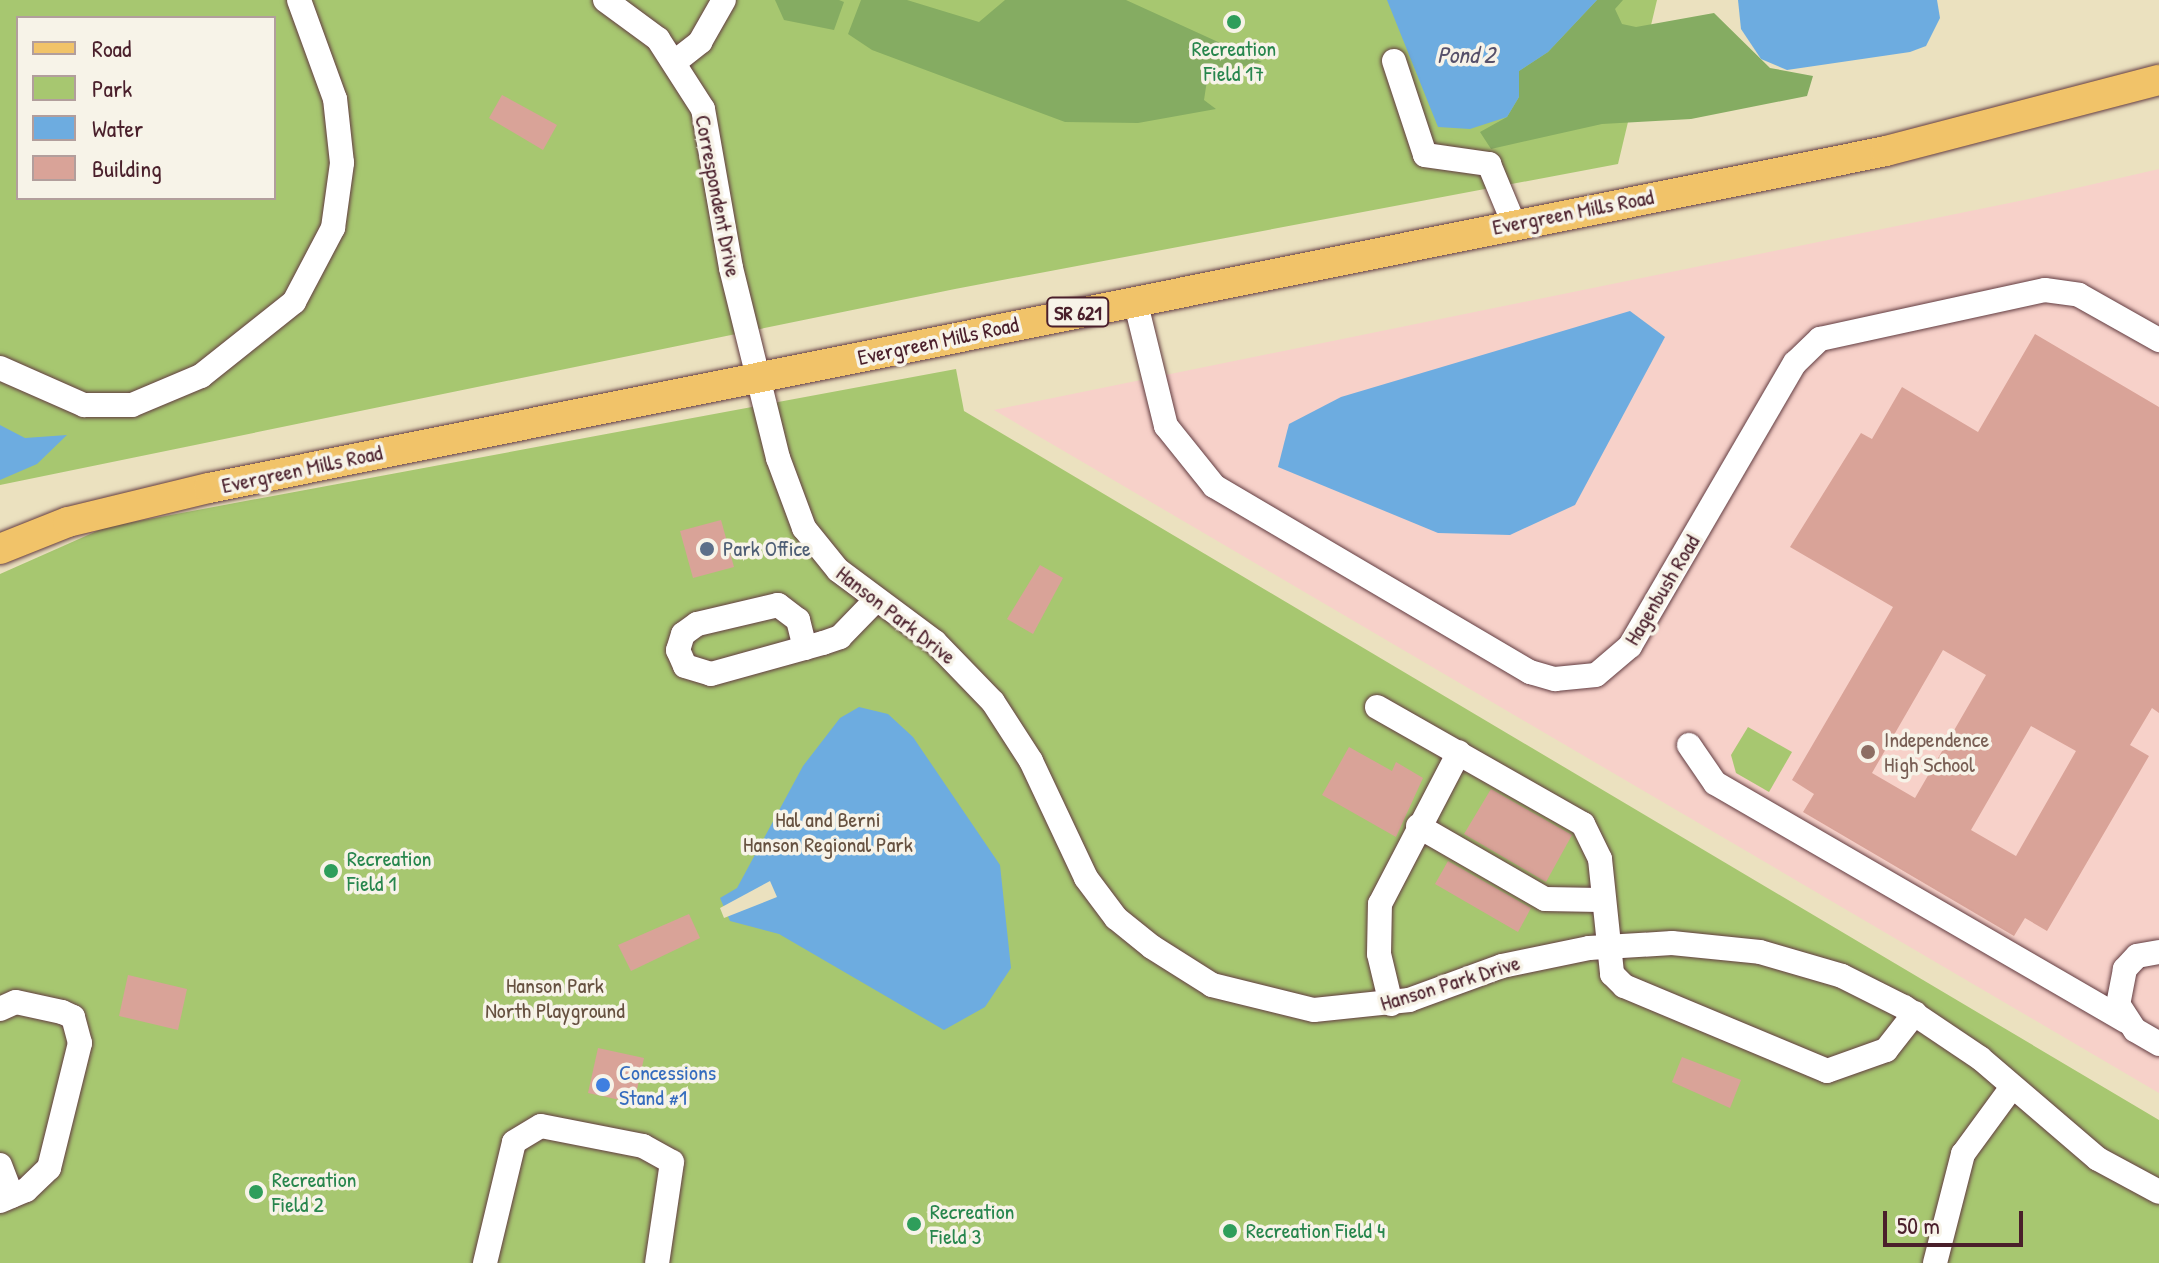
<!DOCTYPE html>
<html>
<head>
<meta charset="utf-8">
<style>
  body { margin:0 }
  #map { position:relative; width:2159px; height:1263px; overflow:hidden; background:#ebe1bf; font-family:"Patrick Hand",sans-serif }
  div>[style] { position:absolute }
  .built>* { inset:0; background:#f7d1c9 }
  .green>* { inset:0; background:#a7c770 }
  .forest>* { inset:0; background:#85ac62 }
  .water>* { inset:0; background:#6dace0 }
  .pier>* { inset:0; background:#ebe1bf }
  .building>* { inset:0; background:#d9a398 }
  .roads { filter:drop-shadow(0 0 2px #623c41) drop-shadow(0 0 2px #623c41) }
  .minor>* { height:24px; margin:-12px; padding:0 12px; transform-origin:12px; border-radius:12px; background:#fff }
  .major>* { height:30px; margin:-15px; padding:0 15px; transform-origin:15px; border-radius:15px; background:#f1c369 }
  .dots>* { width:22px; height:22px; translate:-50% -50%; box-sizing:border-box; border:4px solid #f7f3e8; border-radius:50% }
  span { translate:-50% -50%; white-space:nowrap; text-align:center; line-height:1.15; -webkit-text-stroke:7px #f7f3e8; paint-order:stroke }
  .shield-label span { padding:2px 6px; background:#f7f3e8; border:2px solid; border-radius:6px; -webkit-text-stroke-width:0 }
  .shield-label { font-size:20px; color:#4a1f2b; font-weight:700 }
  .leisure-label { font-size:22px; color:#27864d }
  .left { translate:0 -50%; text-align:left }
  .street-label { font-size:22px; color:#4a1f2b }
  .service-label { font-size:22px; color:#4e5e75 }
  .education-label { font-size:22px; color:#785e54 }
  .park-label { font-size:22px; color:#665140 }
  .shop-label { font-size:22px; color:#366cbe }
  .water-label { font-size:24px; color:#56506a; font-style:italic }
  .legend { position:absolute; left:16px; top:16px; width:260px; height:184px; box-sizing:border-box; background:#f7f3e8; border:2px solid #b29e9c; margin:0; padding:10px 14px; list-style:none; font-size:24px; color:#4a1f2b }
  .legend li { display:flex; align-items:center; gap:16px; height:40px }
  .legend b { width:40px; border:2px solid #b29e9c }
  .scale { position:absolute; left:1883px; top:1211px; width:140px; height:36px; box-sizing:border-box; border:4px solid #4a1f2b; border-top:0; padding-left:10px; font-size:24px; line-height:28px; white-space:nowrap; color:#4a1f2b; -webkit-text-stroke:6px #f7f3e8; paint-order:stroke }
</style>
</head>
<body>
<div id="map">
  <div class="built">
    <i style="clip-path:polygon(2159px 169px,2159px 1093px,994px 410px,2029px 199px)"></i>
  </div>
  <div class="green">
    <i style="clip-path:polygon(evenodd,0 0,1657px 0,1618px 164px,955px 289px,0 485px,0 0,18px 18px,274px 18px,274px 198px,18px 198px,18px 18px)"></i>
    <i style="clip-path:polygon(956px 369px,964px 411px,2159px 1120px,2159px 1263px,0 1263px,0 574px,106px 527px)"></i>
    <i style="clip-path:polygon(1748px 727px,1792px 752px,1769px 792px,1736px 773px,1731px 755px)"></i>
  </div>
  <div class="forest">
    <i style="clip-path:polygon(775px 0,839px 0,844px 2px,834px 30px,784px 20px)"></i>
    <i style="clip-path:polygon(861px 0,907px 0,979px 22px,1005px 0,1126px 0,1262px 62px,1208px 74px,1204px 100px,1216px 109px,1138px 123px,1065px 122px,872px 50px,848px 34px)"></i>
    <i style="clip-path:polygon(1597px 0,1623px 0,1615px 9px,1622px 24px,1636px 27px,1714px 13px,1770px 68px,1813px 76px,1807px 96px,1691px 119px,1602px 124px,1491px 149px,1480px 132px,1507px 117px,1519px 97px,1519px 71px,1548px 52px)"></i>
  </div>
  <div class="water">
    <i style="clip-path:polygon(1387px 0,1597px 0,1548px 52px,1519px 71px,1519px 97px,1507px 117px,1470px 129px,1438px 127px)"></i>
    <i style="clip-path:polygon(1738px 0,1937px 0,1940px 18px,1926px 46px,1910px 52px,1787px 70px,1761px 59px,1741px 29px)"></i>
    <i style="clip-path:polygon(1630px 311px,1665px 337px,1575px 505px,1510px 535px,1438px 533px,1278px 467px,1289px 424px,1341px 397px)"></i>
    <i style="clip-path:polygon(0 425px,25px 438px,67px 435px,37px 464px,0 480px)"></i>
    <i style="clip-path:polygon(859px 707px,888px 714px,913px 737px,1000px 865px,1011px 968px,985px 1007px,944px 1030px,779px 934px,730px 921px,720px 898px,737px 888px,803px 766px,840px 718px)"></i>
  </div>
  <div class="pier">
    <i style="clip-path:polygon(770px 881px,777px 897px,724px 918px,720px 908px)"></i>
  </div>
  <div class="building">
    <i style="clip-path:polygon(502px 95px,557px 125px,543px 150px,489px 118px)"></i>
    <i style="clip-path:polygon(evenodd,2035px 334px,2159px 407px,2159px 713px,2152px 708px,2130px 745px,2149px 756px,2047px 931px,2025px 918px,2014px 936px,1803px 812px,1814px 794px,1792px 780px,1893px 607px,1790px 547px,1861px 433px,1872px 439px,1902px 387px,1978px 432px,2035px 334px,1943px 650px,1986px 675px,1915px 798px,1872px 773px,1943px 650px,2035px 334px,2031px 726px,2076px 751px,2016px 856px,1971px 830px,2031px 726px)"></i>
    <i style="clip-path:polygon(721px 520px,734px 567px,693px 578px,680px 531px)"></i>
    <i style="clip-path:polygon(1040px 565px,1063px 578px,1033px 634px,1007px 619px)"></i>
    <i style="clip-path:polygon(1349px 747px,1392px 771px,1396px 762px,1423px 778px,1396px 837px,1322px 795px)"></i>
    <i style="clip-path:polygon(1491px 789px,1572px 835px,1546px 882px,1464px 834px)"></i>
    <i style="clip-path:polygon(1448px 861px,1531px 908px,1518px 932px,1435px 884px)"></i>
    <i style="clip-path:polygon(689px 914px,700px 938px,631px 971px,618px 945px)"></i>
    <i style="clip-path:polygon(128px 975px,187px 989px,178px 1030px,119px 1016px)"></i>
    <i style="clip-path:polygon(598px 1048px,644px 1058px,634px 1103px,588px 1093px)"></i>
    <i style="clip-path:polygon(1682px 1057px,1741px 1080px,1730px 1108px,1672px 1082px)"></i>
  </div>
  <div class="roads">
    <div class="minor">
      <i style="left:605px;top:0;width:66px;rotate:36.3deg"></i>
      <i style="left:658px;top:39px;width:83px;rotate:57.3deg"></i>
      <i style="left:703px;top:109px;width:161px;rotate:80deg"></i>
      <i style="left:731px;top:268px;width:196px;rotate:76.1deg"></i>
      <i style="left:778px;top:458px;width:75px;rotate:69.6deg"></i>
      <i style="left:804px;top:528px;width:54px;rotate:51deg"></i>
      <i style="left:838px;top:570px;width:121px;rotate:36.6deg"></i>
      <i style="left:935px;top:642px;width:83px;rotate:46deg"></i>
      <i style="left:993px;top:702px;width:70px;rotate:57.2deg"></i>
      <i style="left:1031px;top:761px;width:129px;rotate:64.8deg"></i>
      <i style="left:1086px;top:878px;width:50px;rotate:53.1deg"></i>
      <i style="left:1116px;top:918px;width:46px;rotate:38.9deg"></i>
      <i style="left:1152px;top:947px;width:71px;rotate:32.3deg"></i>
      <i style="left:1212px;top:985px;width:105px;rotate:13.8deg"></i>
      <i style="left:1314px;top:1010px;width:96px;rotate:-6deg"></i>
      <i style="left:1409px;top:1000px;width:99px;rotate:-20.1deg"></i>
      <i style="left:1502px;top:966px;width:89px;rotate:-11.7deg"></i>
      <i style="left:1589px;top:948px;width:83px;rotate:-3.4deg"></i>
      <i style="left:1672px;top:943px;width:88px;rotate:5.8deg"></i>
      <i style="left:1760px;top:952px;width:85px;rotate:16.3deg"></i>
      <i style="left:1842px;top:976px;width:69px;rotate:26.6deg"></i>
      <i style="left:1904px;top:1007px;width:92px;rotate:33.9deg"></i>
      <i style="left:1980px;top:1058px;width:155px;rotate:40.6deg"></i>
      <i style="left:2098px;top:1159px;width:69px;rotate:28.4deg"></i>
      <i style="left:676px;top:61px;width:31px;rotate:-38deg"></i>
      <i style="left:700px;top:42px;width:48px;rotate:-60.3deg"></i>
      <i style="left:1394px;top:61px;width:99px;rotate:71.7deg"></i>
      <i style="left:1425px;top:155px;width:65px;rotate:8deg"></i>
      <i style="left:1489px;top:164px;width:65px;rotate:67.4deg"></i>
      <i style="left:1135px;top:300px;width:130px;rotate:76.2deg"></i>
      <i style="left:1166px;top:426px;width:77px;rotate:51.3deg"></i>
      <i style="left:1214px;top:486px;width:367px;rotate:30.5deg"></i>
      <i style="left:1530px;top:672px;width:26px;rotate:16deg"></i>
      <i style="left:1555px;top:679px;width:41px;rotate:-5.6deg"></i>
      <i style="left:1596px;top:675px;width:45px;rotate:-40.5deg"></i>
      <i style="left:1630px;top:646px;width:328px;rotate:-59.8deg"></i>
      <i style="left:1795px;top:363px;width:35px;rotate:-44deg"></i>
      <i style="left:1820px;top:339px;width:230px;rotate:-12.3deg"></i>
      <i style="left:2045px;top:290px;width:34px;rotate:8deg"></i>
      <i style="left:2079px;top:295px;width:92px;rotate:29.4deg"></i>
      <i style="left:0;top:368px;width:92px;rotate:23.8deg"></i>
      <i style="left:84px;top:405px;width:48px"></i>
      <i style="left:132px;top:405px;width:75px;rotate:-22.8deg"></i>
      <i style="left:201px;top:376px;width:119px;rotate:-38.5deg"></i>
      <i style="left:294px;top:302px;width:84px;rotate:-62.2deg"></i>
      <i style="left:333px;top:228px;width:66px;rotate:-82.1deg"></i>
      <i style="left:342px;top:163px;width:64px;rotate:-96.2deg"></i>
      <i style="left:335px;top:99px;width:105px;rotate:-110deg"></i>
      <i style="left:805px;top:648px;width:29px;rotate:-104deg"></i>
      <i style="left:798px;top:620px;width:25px;rotate:-143deg"></i>
      <i style="left:778px;top:605px;width:83px;rotate:166.8deg"></i>
      <i style="left:697px;top:624px;width:17px;rotate:144deg"></i>
      <i style="left:683px;top:634px;width:17px;rotate:107deg"></i>
      <i style="left:678px;top:650px;width:17px;rotate:66deg"></i>
      <i style="left:685px;top:666px;width:27px;rotate:17deg"></i>
      <i style="left:711px;top:674px;width:116px;rotate:-15.5deg"></i>
      <i style="left:823px;top:643px;width:18px;rotate:-19deg"></i>
      <i style="left:840px;top:637px;width:52px;rotate:-45.8deg"></i>
      <i style="left:1377px;top:707px;width:237px;rotate:29.6deg"></i>
      <i style="left:1583px;top:824px;width:39px;rotate:64deg"></i>
      <i style="left:1600px;top:859px;width:116px;rotate:84deg"></i>
      <i style="left:1612px;top:974px;width:17px;rotate:45deg"></i>
      <i style="left:1624px;top:986px;width:220px;rotate:22.7deg"></i>
      <i style="left:1827px;top:1071px;width:63px;rotate:-19.6deg"></i>
      <i style="left:1886px;top:1050px;width:47px;rotate:-51.9deg"></i>
      <i style="left:1689px;top:745px;width:46px;rotate:55.6deg"></i>
      <i style="left:1715px;top:783px;width:475px;rotate:30.1deg"></i>
      <i style="left:1418px;top:826px;width:146px;rotate:29.9deg"></i>
      <i style="left:1545px;top:899px;width:55px;rotate:1deg"></i>
      <i style="left:2159px;top:952px;width:22px;rotate:170deg"></i>
      <i style="left:2137px;top:956px;width:18px;rotate:133deg"></i>
      <i style="left:2125px;top:969px;width:36px;rotate:101deg"></i>
      <i style="left:2118px;top:1004px;width:31px;rotate:57deg"></i>
      <i style="left:2135px;top:1030px;width:28px;rotate:30deg"></i>
      <i style="left:1391px;top:1004px;width:51px;rotate:-103.5deg"></i>
      <i style="left:1379px;top:954px;width:50px;rotate:-88.9deg"></i>
      <i style="left:1380px;top:904px;width:171px;rotate:-62.5deg"></i>
      <i style="left:0;top:1009px;width:17px;rotate:-24deg"></i>
      <i style="left:16px;top:1002px;width:47px;rotate:12.3deg"></i>
      <i style="left:62px;top:1012px;width:12px;rotate:24deg"></i>
      <i style="left:73px;top:1017px;width:27px;rotate:75deg"></i>
      <i style="left:80px;top:1043px;width:129px;rotate:103.9deg"></i>
      <i style="left:49px;top:1168px;width:32px;rotate:136deg"></i>
      <i style="left:26px;top:1190px;width:28px;rotate:157deg"></i>
      <i style="left:0;top:1165px;width:33px;rotate:69deg"></i>
      <i style="left:485px;top:1263px;width:124px;rotate:-76.5deg"></i>
      <i style="left:514px;top:1142px;width:31px;rotate:-31deg"></i>
      <i style="left:541px;top:1126px;width:104px;rotate:11.1deg"></i>
      <i style="left:643px;top:1146px;width:33px;rotate:29deg"></i>
      <i style="left:672px;top:1162px;width:102px;rotate:98.4deg"></i>
      <i style="left:1935px;top:1263px;width:113px;rotate:-75.6deg"></i>
      <i style="left:1963px;top:1154px;width:83px;rotate:-53.8deg"></i>
    </div>
    <div class="major">
      <i style="left:0;top:549px;width:73px;rotate:-21.7deg"></i>
      <i style="left:68px;top:522px;width:145px;rotate:-13.6deg"></i>
      <i style="left:209px;top:488px;width:1711px;rotate:-11.36deg"></i>
      <i style="left:1886px;top:151px;width:282px;rotate:-14.6deg"></i>
    </div>
  </div>
  <div class="dots">
    <i style="left:1234px;top:22px;background:#2e9e5b"></i>
    <i style="left:707px;top:549px;background:#5c6f8a"></i>
    <i style="left:1868px;top:752px;background:#8d6e63"></i>
    <i style="left:331px;top:871px;background:#2e9e5b"></i>
    <i style="left:603px;top:1085px;background:#3f7fe0"></i>
    <i style="left:256px;top:1192px;background:#2e9e5b"></i>
    <i style="left:914px;top:1224px;background:#2e9e5b"></i>
    <i style="left:1230px;top:1231px;background:#2e9e5b"></i>
  </div>
  <div class="shield-label">
    <span style="left:1078px;top:312px">SR 621</span>
  </div>
  <div class="leisure-label">
    <span style="left:1234px;top:61px">Recreation<br>Field 17</span>
    <span class="left" style="left:347px;top:871px">Recreation<br>Field 1</span>
    <span class="left" style="left:272px;top:1192px">Recreation<br>Field 2</span>
    <span class="left" style="left:930px;top:1224px">Recreation<br>Field 3</span>
    <span class="left" style="left:1246px;top:1231px">Recreation Field 4</span>
  </div>
  <div class="street-label">
    <span style="left:718px;top:196px;rotate:79deg">Correspondent Drive</span>
    <span style="left:1573px;top:212px;rotate:-11deg">Evergreen Mills Road</span>
    <span style="left:938px;top:341px;rotate:-12deg">Evergreen Mills Road</span>
    <span style="left:302px;top:469px;rotate:-12deg">Evergreen Mills Road</span>
    <span style="left:1662px;top:590px;rotate:-59deg">Hagenbush Road</span>
    <span style="left:896px;top:615px;rotate:38deg">Hanson Park Drive</span>
    <span style="left:1450px;top:983px;rotate:-17deg">Hanson Park Drive</span>
  </div>
  <div class="service-label">
    <span class="left" style="left:723px;top:549px">Park Office</span>
  </div>
  <div class="education-label">
    <span class="left" style="left:1884px;top:752px">Independence<br>High School</span>
  </div>
  <div class="park-label">
    <span style="left:828px;top:832px">Hal and Berni<br>Hanson Regional Park</span>
    <span style="left:555px;top:998px">Hanson Park<br>North Playground</span>
  </div>
  <div class="shop-label">
    <span class="left" style="left:619px;top:1085px">Concessions<br>Stand #1</span>
  </div>
  <div class="water-label">
    <span style="left:1466px;top:55px">Pond 2</span>
  </div>
  <ul class="legend">
  <li><b style="height:10px;background:#f1c369"></b>Road</li>
  <li><b style="height:22px;background:#a7c770"></b>Park</li>
  <li><b style="height:22px;background:#6dace0"></b>Water</li>
  <li><b style="height:22px;background:#d9a398"></b>Building</li>
  </ul>
  <div class="scale">50 m</div>
</div>
</body>
</html>
